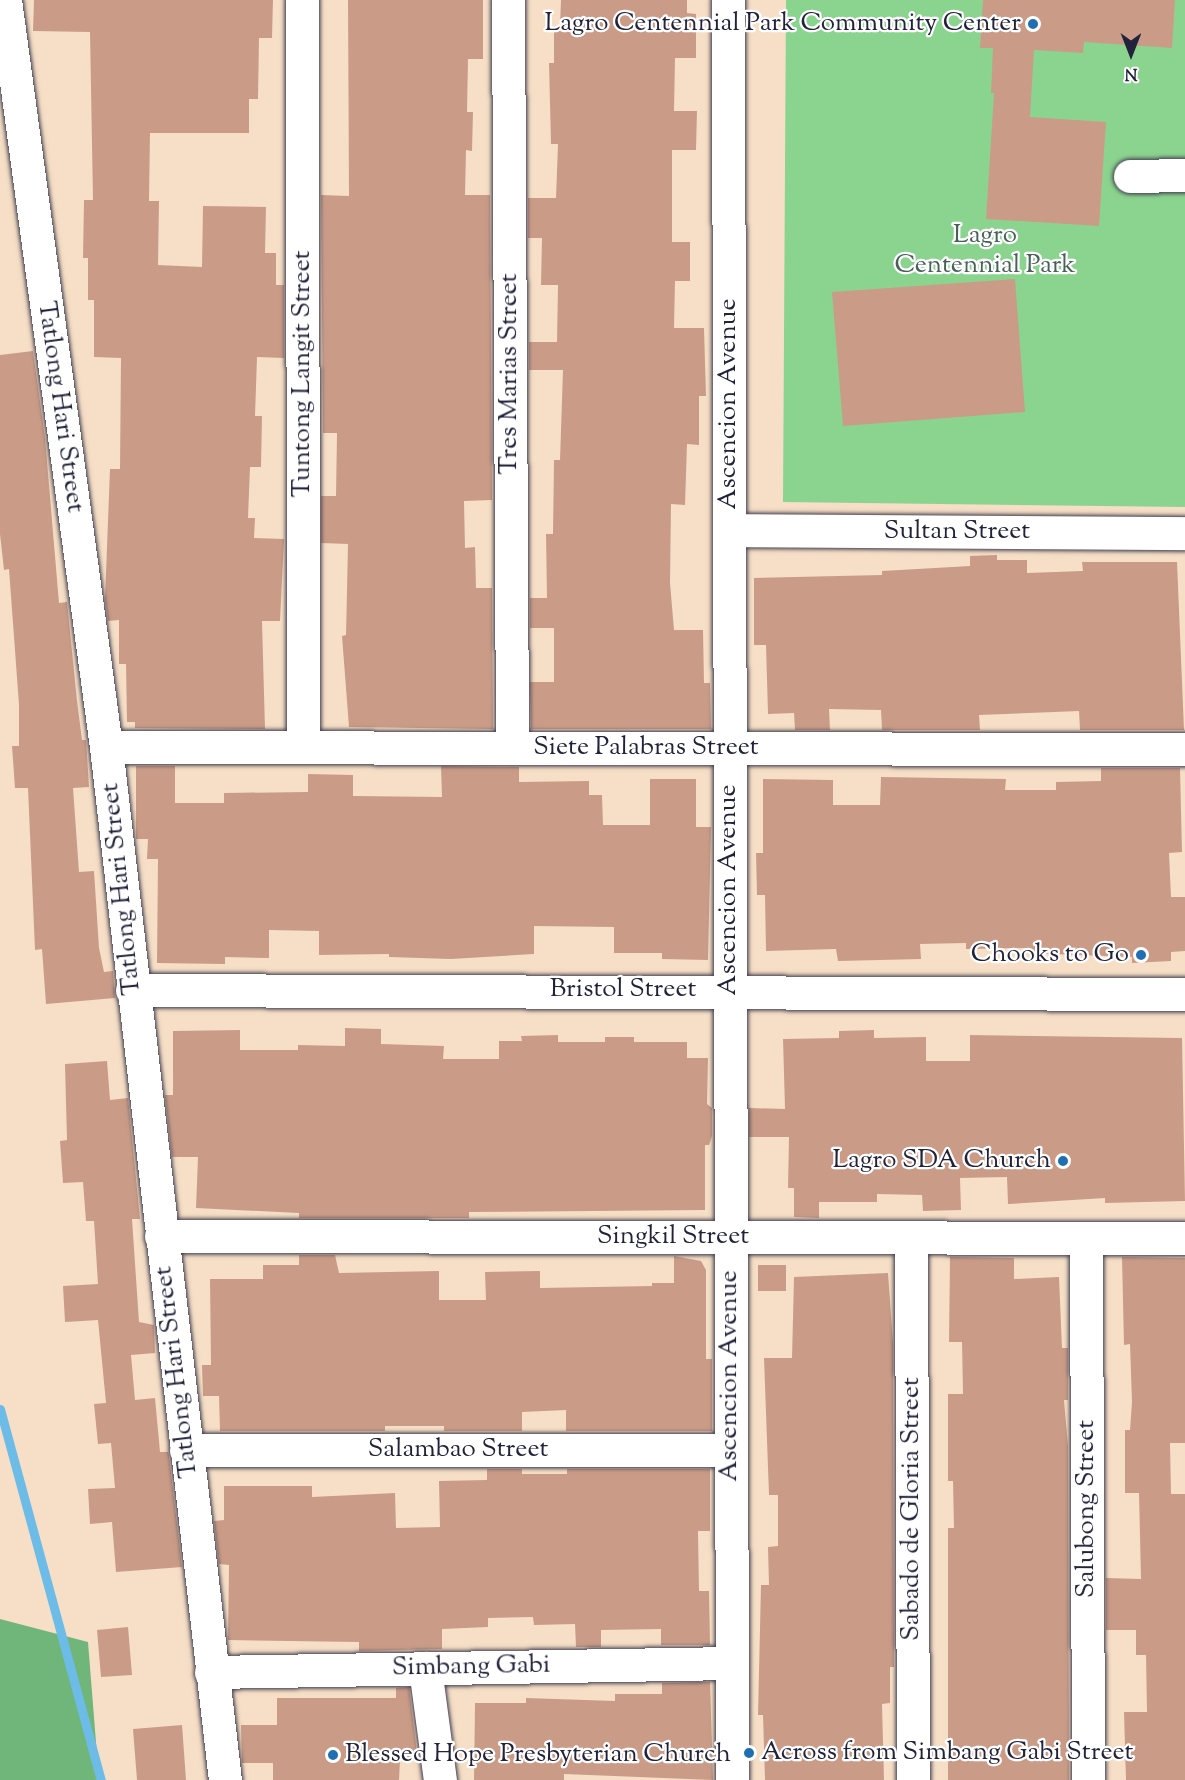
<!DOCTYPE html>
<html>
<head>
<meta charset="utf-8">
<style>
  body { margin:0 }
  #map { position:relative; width:1185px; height:1780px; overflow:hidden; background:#f6dfc6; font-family:"Sorts Mill Goudy",serif }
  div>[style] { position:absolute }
  .green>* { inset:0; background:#8bd48f }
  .forest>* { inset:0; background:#70b67a }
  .stream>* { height:9px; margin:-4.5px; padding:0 4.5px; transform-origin:4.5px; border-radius:4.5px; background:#6dbbe7 }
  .building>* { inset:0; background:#ca9c87 }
  .roads { filter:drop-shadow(0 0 2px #423e50) drop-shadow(0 0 2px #423e50) }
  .minor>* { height:33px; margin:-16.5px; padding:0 16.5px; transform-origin:16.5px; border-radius:16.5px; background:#fff }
  .dots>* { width:16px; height:16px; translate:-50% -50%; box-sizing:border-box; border:3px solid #fff; border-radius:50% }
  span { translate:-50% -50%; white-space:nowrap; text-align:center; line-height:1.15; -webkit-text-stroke:4.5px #fff; paint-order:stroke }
  .poi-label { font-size:26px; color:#22223b }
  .right { translate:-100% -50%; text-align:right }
  .left { translate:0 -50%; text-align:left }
  .park-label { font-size:26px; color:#476058 }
  .street-label { font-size:26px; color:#22223b }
  .north { position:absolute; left:1101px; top:24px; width:60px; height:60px; -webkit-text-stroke:4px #fff; paint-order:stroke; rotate:180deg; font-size:16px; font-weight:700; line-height:24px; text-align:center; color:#22223b }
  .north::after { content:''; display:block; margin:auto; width:21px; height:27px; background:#22223b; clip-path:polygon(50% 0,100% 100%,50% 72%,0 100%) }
</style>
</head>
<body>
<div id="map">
  <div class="green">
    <i style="clip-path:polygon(786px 0,1185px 0,1185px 507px,783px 502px)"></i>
  </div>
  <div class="forest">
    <i style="clip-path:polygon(0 1619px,88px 1642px,99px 1780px,0 1780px)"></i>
  </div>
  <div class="stream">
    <i style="left:0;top:1409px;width:385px;rotate:74.8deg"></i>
  </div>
  <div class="building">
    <i style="clip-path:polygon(34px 0,273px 0,272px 38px,259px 38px,258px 99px,249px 99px,249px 133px,150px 133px,149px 201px,159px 201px,158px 265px,202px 267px,203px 206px,266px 207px,265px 253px,276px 253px,276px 285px,284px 285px,284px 358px,257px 357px,255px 416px,262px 416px,261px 467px,250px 467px,248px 518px,255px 518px,254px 538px,284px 539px,280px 621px,262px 621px,265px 729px,135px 728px,135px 722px,127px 722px,126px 664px,119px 664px,119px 620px,108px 621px,105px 599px,110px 469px,120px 469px,121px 358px,94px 357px,94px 300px,88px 300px,88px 258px,83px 258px,84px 200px,93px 200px,90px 32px,33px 31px)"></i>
    <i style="clip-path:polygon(348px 0,483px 0,483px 59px,468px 59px,467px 112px,473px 112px,472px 151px,466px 150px,465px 195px,490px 195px,492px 500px,464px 501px,465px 548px,475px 547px,476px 588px,492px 588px,493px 729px,349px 727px,342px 636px,346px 635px,348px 544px,321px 543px,321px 496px,336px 496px,337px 433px,323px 433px,321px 195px,349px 196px)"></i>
    <i style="clip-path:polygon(561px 0,687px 0,687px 13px,696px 14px,696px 58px,675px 58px,674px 111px,697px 111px,696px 150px,672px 150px,672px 242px,690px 242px,690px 281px,675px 281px,674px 328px,704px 328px,706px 396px,699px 396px,699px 445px,687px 444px,685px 505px,671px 504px,670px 583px,674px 630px,703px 630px,704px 683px,710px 683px,711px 729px,531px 729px,530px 682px,554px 682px,554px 628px,530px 628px,530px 598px,547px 598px,546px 534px,553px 534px,554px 460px,560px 460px,563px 370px,529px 370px,529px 342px,557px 342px,558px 285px,541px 285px,542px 238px,528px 238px,528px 198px,556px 198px,558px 144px,551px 144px,549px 63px,554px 63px,554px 26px,560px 26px)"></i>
    <i style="clip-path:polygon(983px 0,1175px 0,1172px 48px,1084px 42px,1083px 53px,1034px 50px,1030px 117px,1106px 122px,1099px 226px,986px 219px,994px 93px,991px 93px,993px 48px,980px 48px)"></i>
    <i style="clip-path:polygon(1015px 279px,1025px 412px,843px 426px,832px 292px)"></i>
    <i style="clip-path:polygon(33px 351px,45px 438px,59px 603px,67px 602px,77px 701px,82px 740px,86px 740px,89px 787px,73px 788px,79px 872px,94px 871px,99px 948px,104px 972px,113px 971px,115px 998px,46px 1004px,42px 949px,35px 950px,28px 788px,15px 788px,12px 746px,19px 746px,19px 705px,9px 569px,4px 570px,0 534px,0 355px)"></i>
    <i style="clip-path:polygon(997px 555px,997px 560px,1027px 560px,1027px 573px,1083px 571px,1082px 562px,1177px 562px,1184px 730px,1080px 730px,1079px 711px,979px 715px,980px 730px,882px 730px,881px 710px,829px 709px,830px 730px,795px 730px,794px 713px,768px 714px,766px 645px,754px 645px,754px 578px,882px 575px,882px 571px,970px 566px,970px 556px)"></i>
    <i style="clip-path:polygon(136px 766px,175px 766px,175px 803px,224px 803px,224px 793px,308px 792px,308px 774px,353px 775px,353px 796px,442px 797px,441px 766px,519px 767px,519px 782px,589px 781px,589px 795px,602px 795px,603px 825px,650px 825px,650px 779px,696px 779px,696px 827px,711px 827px,708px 960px,662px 959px,662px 953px,614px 953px,614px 927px,534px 926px,534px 954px,451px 959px,389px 957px,389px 954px,319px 955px,319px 931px,269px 930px,269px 958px,225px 957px,225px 964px,157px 963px,158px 859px,147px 859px,148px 839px,136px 839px)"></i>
    <i style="clip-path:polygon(1101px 768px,1180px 768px,1182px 852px,1169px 853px,1171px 897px,1185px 897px,1185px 951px,1171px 952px,1171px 961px,1132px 963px,1132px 957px,1025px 953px,1025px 948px,966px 949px,966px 943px,920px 944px,921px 959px,838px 961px,836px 949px,766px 951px,765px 895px,757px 895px,756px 853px,763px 853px,763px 779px,833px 780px,833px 805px,880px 805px,881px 777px,1006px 779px,1005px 790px,1056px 790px,1056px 782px,1101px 781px)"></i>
    <i style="clip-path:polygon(345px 1028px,381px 1029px,381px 1044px,444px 1046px,443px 1059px,499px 1059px,499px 1041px,522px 1041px,521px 1036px,558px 1035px,558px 1042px,605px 1042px,605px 1037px,634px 1037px,634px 1042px,687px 1042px,687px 1058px,708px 1058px,707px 1104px,712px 1108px,712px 1136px,709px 1145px,705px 1145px,705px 1210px,469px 1212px,469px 1218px,299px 1218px,299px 1213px,196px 1208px,198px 1157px,172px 1157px,165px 1095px,173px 1095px,173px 1031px,240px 1030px,240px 1050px,298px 1050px,298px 1045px,345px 1046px)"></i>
    <i style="clip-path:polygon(874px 1030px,874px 1038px,926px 1037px,926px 1061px,970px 1061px,970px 1035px,1182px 1038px,1185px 1201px,1105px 1203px,1105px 1198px,1008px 1204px,1007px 1177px,960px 1178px,961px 1210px,923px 1211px,922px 1195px,877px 1194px,877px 1202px,819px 1202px,819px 1218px,794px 1217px,794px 1188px,788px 1188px,789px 1137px,749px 1137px,749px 1108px,785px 1109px,783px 1039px,839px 1038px,839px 1031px)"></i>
    <i style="clip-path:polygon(107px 1061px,110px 1100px,128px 1098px,140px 1219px,132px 1219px,139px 1322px,154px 1325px,155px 1353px,131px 1355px,135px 1400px,155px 1398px,160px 1452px,168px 1452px,169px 1456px,182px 1567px,116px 1572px,112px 1522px,90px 1524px,88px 1489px,115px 1488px,111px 1443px,98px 1444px,94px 1404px,106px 1403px,98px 1320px,65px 1322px,63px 1286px,98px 1284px,94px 1221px,86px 1221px,83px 1182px,63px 1183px,60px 1141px,67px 1140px,65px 1064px)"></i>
    <i style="clip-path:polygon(299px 1255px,335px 1255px,339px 1273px,439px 1271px,439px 1300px,486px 1300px,485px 1272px,540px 1271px,540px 1288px,652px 1286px,652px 1283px,674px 1283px,674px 1256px,701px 1261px,706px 1270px,706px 1359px,712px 1359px,712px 1431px,566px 1431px,566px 1410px,522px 1412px,522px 1431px,444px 1431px,444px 1426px,385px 1426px,385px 1431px,220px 1431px,219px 1396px,203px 1396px,202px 1365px,211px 1365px,210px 1279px,263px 1279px,263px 1265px,299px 1265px)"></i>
    <i style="clip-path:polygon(950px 1257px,1014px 1258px,1014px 1279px,1059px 1277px,1062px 1348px,1068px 1348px,1068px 1400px,1064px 1400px,1068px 1446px,1069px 1780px,948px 1780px,948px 1528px,954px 1528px,953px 1481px,948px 1481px,948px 1394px,963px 1394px,962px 1342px,949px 1342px)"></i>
    <i style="clip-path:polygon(1122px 1257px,1185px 1258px,1185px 1443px,1170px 1443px,1171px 1494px,1185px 1494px,1185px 1780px,1126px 1780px,1124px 1712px,1147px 1712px,1146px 1655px,1136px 1655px,1136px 1630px,1106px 1630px,1106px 1578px,1141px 1579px,1139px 1493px,1125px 1493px,1125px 1430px,1130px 1430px,1132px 1402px,1130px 1344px,1124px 1345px)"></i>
    <i style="clip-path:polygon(758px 1265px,786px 1265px,786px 1291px,758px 1291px)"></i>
    <i style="clip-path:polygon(888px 1273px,893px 1344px,894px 1667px,890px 1667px,890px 1703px,882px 1704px,884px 1780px,765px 1780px,763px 1715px,758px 1715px,761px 1585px,769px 1585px,768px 1547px,778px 1546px,778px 1495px,769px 1495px,764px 1358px,792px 1358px,794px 1277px)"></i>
    <i style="clip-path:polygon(487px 1469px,522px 1469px,522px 1474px,567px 1474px,567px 1469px,710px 1469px,710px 1531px,698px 1531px,699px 1591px,709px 1591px,710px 1645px,661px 1645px,661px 1629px,601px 1630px,601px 1647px,576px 1647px,575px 1624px,534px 1625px,533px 1617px,488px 1618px,488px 1627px,442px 1629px,442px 1649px,359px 1651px,359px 1642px,228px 1640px,229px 1565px,219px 1564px,214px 1521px,224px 1520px,224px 1486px,312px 1486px,312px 1497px,395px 1493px,396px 1528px,440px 1527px,439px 1481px,487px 1480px)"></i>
    <i style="clip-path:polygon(128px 1627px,132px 1675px,101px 1677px,97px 1630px)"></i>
    <i style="clip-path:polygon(710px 1682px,713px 1780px,564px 1774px,564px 1780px,474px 1780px,475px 1703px,526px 1703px,526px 1698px,615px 1701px,615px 1694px,662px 1694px,662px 1683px)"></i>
    <i style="clip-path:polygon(409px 1687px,418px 1761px,400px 1760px,399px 1780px,273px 1780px,273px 1763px,242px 1763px,241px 1725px,277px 1725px,277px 1698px,396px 1698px,396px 1688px)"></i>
    <i style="clip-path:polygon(182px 1725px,186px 1780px,137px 1780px,133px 1729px)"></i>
  </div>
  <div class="roads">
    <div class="minor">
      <i style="left:5px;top:0;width:754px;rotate:82.3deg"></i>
      <i style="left:106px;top:747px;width:1040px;rotate:83.43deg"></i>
      <i style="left:302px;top:0;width:747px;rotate:89.92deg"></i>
      <i style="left:508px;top:0;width:748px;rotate:89.69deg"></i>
      <i style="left:728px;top:0;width:1780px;rotate:89.87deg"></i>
      <i style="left:1130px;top:176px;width:55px;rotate:-1deg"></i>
      <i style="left:729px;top:530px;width:456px;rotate:0.4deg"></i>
      <i style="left:106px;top:747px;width:1079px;rotate:0.11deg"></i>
      <i style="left:132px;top:990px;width:1053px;rotate:0.22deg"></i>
      <i style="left:161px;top:1236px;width:1024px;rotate:0.11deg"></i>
      <i style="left:911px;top:1238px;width:542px;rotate:89.79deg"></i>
      <i style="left:1086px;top:1238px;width:542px;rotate:89.79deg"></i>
      <i style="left:186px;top:1450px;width:545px"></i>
      <i style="left:425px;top:1668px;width:113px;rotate:82.4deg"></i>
      <i style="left:211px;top:1672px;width:521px;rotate:-0.99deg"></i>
    </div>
  </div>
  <div class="dots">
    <i style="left:1033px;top:24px;background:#1f6fb2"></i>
    <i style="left:1141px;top:955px;background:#1f6fb2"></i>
    <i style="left:1063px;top:1161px;background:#1f6fb2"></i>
    <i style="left:749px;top:1753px;background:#1f6fb2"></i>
    <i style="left:333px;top:1755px;background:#1f6fb2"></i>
  </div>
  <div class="poi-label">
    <span class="right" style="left:1021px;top:24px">Lagro Centennial Park Community Center</span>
    <span class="right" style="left:1129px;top:955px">Chooks to Go</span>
    <span class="right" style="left:1051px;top:1161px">Lagro SDA Church</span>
    <span class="left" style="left:761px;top:1753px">Across from Simbang Gabi Street</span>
    <span class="left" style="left:345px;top:1755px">Blessed Hope Presbyterian Church</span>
  </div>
  <div class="park-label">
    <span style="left:985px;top:251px">Lagro<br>Centennial Park</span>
  </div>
  <div class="street-label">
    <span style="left:303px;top:374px;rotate:-90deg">Tuntong Langit Street</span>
    <span style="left:510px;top:374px;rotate:-90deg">Tres Marias Street</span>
    <span style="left:729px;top:404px;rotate:-90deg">Ascencion Avenue</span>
    <span style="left:60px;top:407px;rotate:82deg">Tatlong Hari Street</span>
    <span style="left:957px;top:532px">Sultan Street</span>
    <span style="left:646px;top:748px">Siete Palabras Street</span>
    <span style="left:122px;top:889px;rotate:-96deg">Tatlong Hari Street</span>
    <span style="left:729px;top:890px;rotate:-90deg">Ascencion Avenue</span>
    <span style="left:623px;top:990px">Bristol Street</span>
    <span style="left:673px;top:1237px">Singkil Street</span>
    <span style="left:177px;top:1372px;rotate:-97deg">Tatlong Hari Street</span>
    <span style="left:730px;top:1376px;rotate:-90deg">Ascencion Avenue</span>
    <span style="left:458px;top:1450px">Salambao Street</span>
    <span style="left:912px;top:1509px;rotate:-90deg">Sabado de Gloria Street</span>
    <span style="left:1087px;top:1509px;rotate:-90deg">Salubong Street</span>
    <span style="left:471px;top:1667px;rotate:-1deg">Simbang Gabi</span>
  </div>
  <div class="north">N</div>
</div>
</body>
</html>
